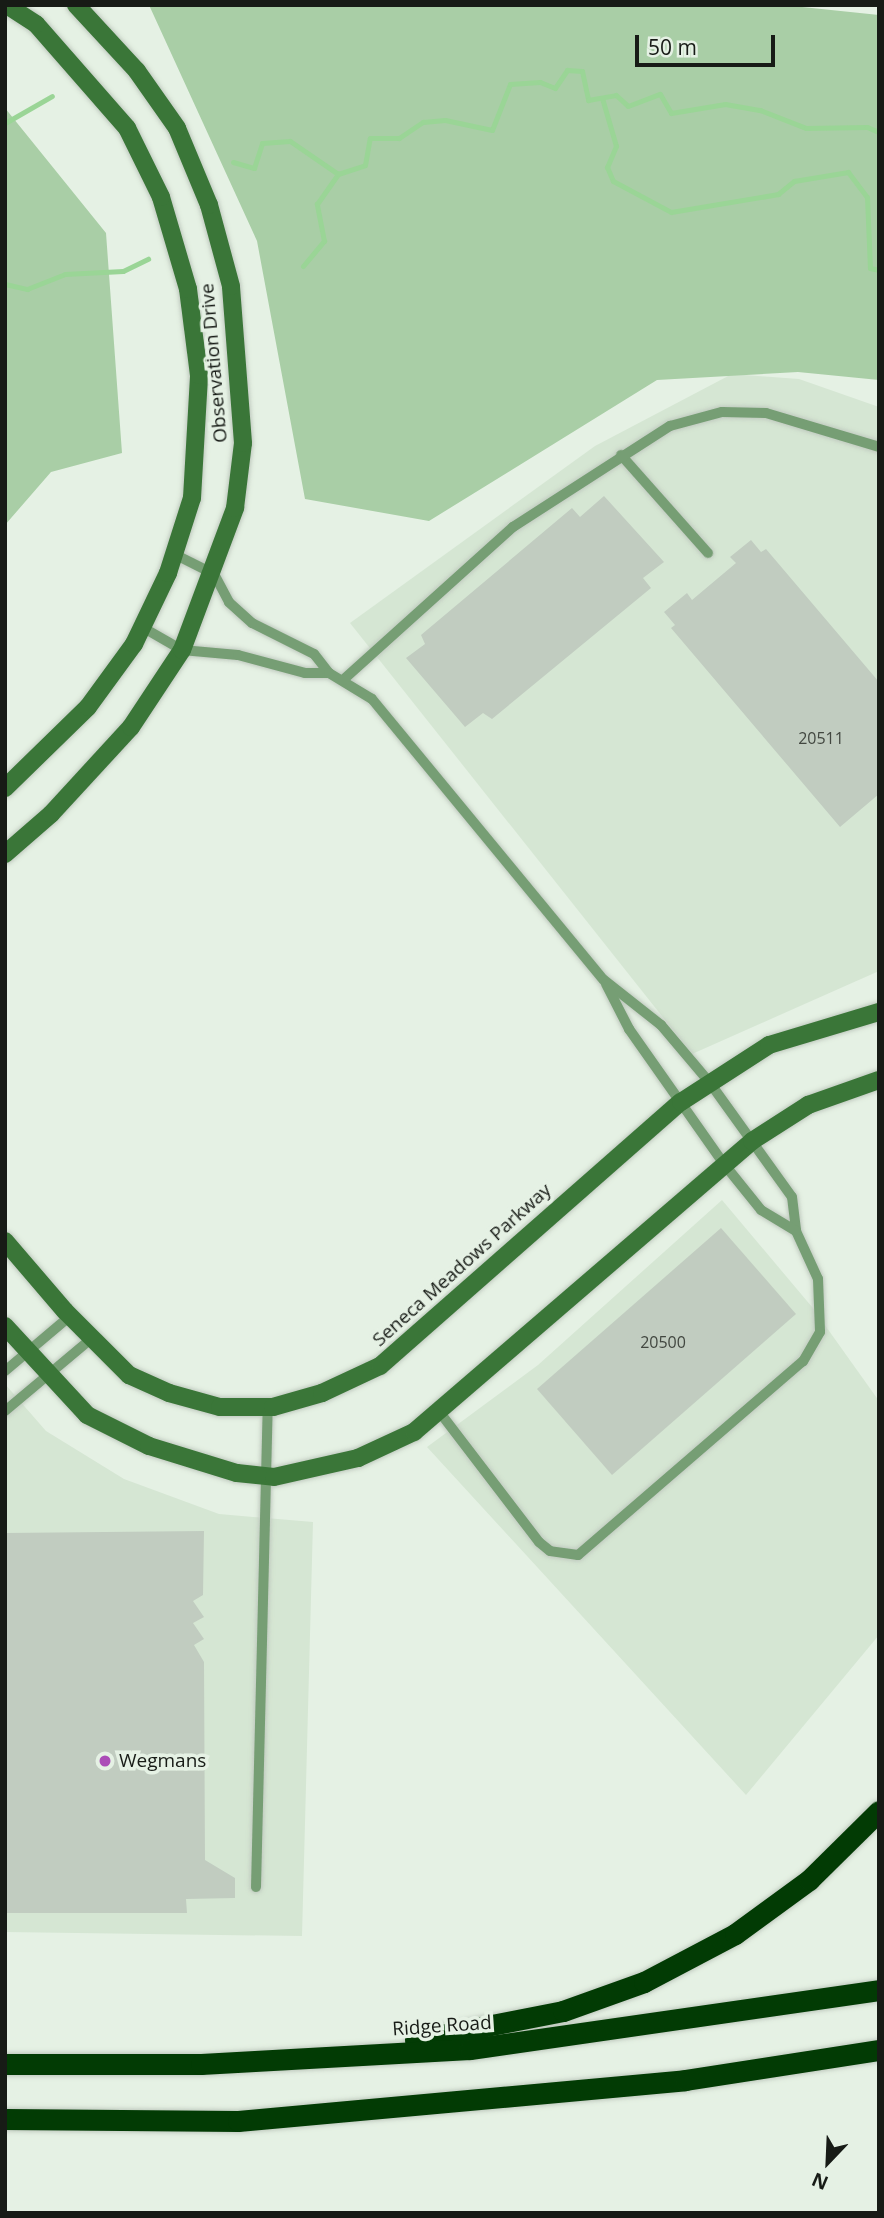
<!DOCTYPE html>
<html>
<head>
<meta charset="utf-8">
<style>
  body { margin:0 }
  #map { position:relative; width:884px; height:2218px; overflow:hidden; background:#e5f1e4; font-family:"Open Sans",sans-serif }
  div>[style] { position:absolute }
  .built>* { inset:0; background:#d5e6d3 }
  .green>* { inset:0; background:#a9cea6 }
  .stream>* { height:5px; margin:-2.5px; padding:0 2.5px; transform-origin:2.5px; border-radius:2.5px; background:#9ad596 }
  .building>* { inset:0; background:#c1ccc0 }
  .roads { filter:drop-shadow(0 0 2px #c0cabf) drop-shadow(0 0 2px #c0cabf) }
  .lane>* { height:10px; margin:-5px; padding:0 5px; transform-origin:5px; border-radius:5px; background:#769e74 }
  .secondary>* { height:18px; margin:-9px; padding:0 9px; transform-origin:9px; border-radius:9px; background:#3a7638 }
  .highway>* { height:21px; margin:-10.5px; padding:0 10.5px; transform-origin:10.5px; border-radius:10.5px; background:#023b04 }
  .dots>* { width:19px; height:19px; translate:-50% -50%; box-sizing:border-box; border:4px solid #e5f1e4; border-radius:50% }
  span { translate:-50% -50%; white-space:nowrap; text-align:center; line-height:1.15; -webkit-text-stroke:7px #e5f1e4; paint-order:stroke }
  .number-label { font-size:16px; color:#424740 }
  .number-label span { -webkit-text-stroke-width:0 }
  .street-label { font-size:19px; color:#171b16 }
  .poi-label { font-size:19px; color:#171b16 }
  .left { translate:0 -50%; text-align:left }
  .frame { position:absolute; inset:0; border:7px solid #171b16; pointer-events:none }
  .north { position:absolute; left:793px; top:2127px; width:70px; height:70px; -webkit-text-stroke:5px #e5f1e4; paint-order:stroke; rotate:203deg; font-size:19px; font-weight:700; line-height:28px; text-align:center; color:#171b16 }
  .north::after { content:''; display:block; margin:auto; width:24px; height:32px; background:#171b16; clip-path:polygon(50% 0,100% 100%,50% 72%,0 100%) }
  .scale { position:absolute; left:635px; top:35px; width:140px; height:32px; box-sizing:border-box; border:4px solid #171b16; border-top:0; padding-left:9px; font-size:21px; line-height:24px; white-space:nowrap; color:#171b16; -webkit-text-stroke:5px #e5f1e4; paint-order:stroke }
</style>
</head>
<body>
<div id="map">
  <div class="built">
    <i style="clip-path:polygon(732px 374px,799px 379px,879px 407px,879px 971px,692px 1054px,350px 623px,595px 446px)"></i>
    <i style="clip-path:polygon(722px 1200px,812px 1307px,879px 1401px,879px 1635px,746px 1795px,427px 1447px,538px 1365px)"></i>
    <i style="clip-path:polygon(5px 1384px,46px 1431px,124px 1479px,219px 1514px,313px 1522px,302px 1936px,5px 1932px)"></i>
  </div>
  <div class="green">
    <i style="clip-path:polygon(149px 5px,783px 5px,879px 15px,879px 380px,798px 372px,657px 380px,429px 521px,305px 499px,257px 241px)"></i>
    <i style="clip-path:polygon(5px 108px,106px 233px,122px 453px,51px 472px,5px 525px)"></i>
  </div>
  <div class="stream">
    <i style="left:602px;top:98px;width:50px;rotate:73.7deg"></i>
    <i style="left:616px;top:146px;width:23px;rotate:113deg"></i>
    <i style="left:607px;top:167px;width:15px;rotate:67deg"></i>
    <i style="left:613px;top:181px;width:66px;rotate:28.1deg"></i>
    <i style="left:671px;top:212px;width:109px;rotate:-9.5deg"></i>
    <i style="left:778px;top:194px;width:21px;rotate:-39deg"></i>
    <i style="left:794px;top:181px;width:55px;rotate:-9.5deg"></i>
    <i style="left:848px;top:172px;width:31px;rotate:53deg"></i>
    <i style="left:867px;top:197px;width:71px;rotate:87.6deg"></i>
    <i style="left:870px;top:268px;width:9px;rotate:13deg"></i>
    <i style="left:5px;top:123px;width:54px;rotate:-29.9deg"></i>
    <i style="left:233px;top:162px;width:22px;rotate:16deg"></i>
    <i style="left:254px;top:168px;width:26px;rotate:-72deg"></i>
    <i style="left:262px;top:143px;width:28px;rotate:-4deg"></i>
    <i style="left:290px;top:141px;width:58px;rotate:34.5deg"></i>
    <i style="left:303px;top:266px;width:33px;rotate:-50deg"></i>
    <i style="left:324px;top:241px;width:38px;rotate:-101deg"></i>
    <i style="left:317px;top:204px;width:37px;rotate:-55deg"></i>
    <i style="left:338px;top:174px;width:28px;rotate:-18deg"></i>
    <i style="left:365px;top:165px;width:27px;rotate:-80deg"></i>
    <i style="left:370px;top:138px;width:29px"></i>
    <i style="left:399px;top:138px;width:29px;rotate:-34deg"></i>
    <i style="left:423px;top:122px;width:22px;rotate:-5deg"></i>
    <i style="left:445px;top:120px;width:48px;rotate:12deg"></i>
    <i style="left:492px;top:130px;width:49px;rotate:-68.6deg"></i>
    <i style="left:510px;top:84px;width:30px;rotate:-4deg"></i>
    <i style="left:540px;top:82px;width:16px;rotate:22deg"></i>
    <i style="left:555px;top:88px;width:22px;rotate:-56deg"></i>
    <i style="left:567px;top:70px;width:15px;rotate:4deg"></i>
    <i style="left:582px;top:71px;width:30px;rotate:78deg"></i>
    <i style="left:588px;top:100px;width:28px;rotate:-10deg"></i>
    <i style="left:616px;top:95px;width:16px;rotate:43deg"></i>
    <i style="left:628px;top:106px;width:34px;rotate:-21deg"></i>
    <i style="left:660px;top:94px;width:22px;rotate:60deg"></i>
    <i style="left:671px;top:113px;width:55px;rotate:-9.5deg"></i>
    <i style="left:725px;top:104px;width:36px;rotate:10deg"></i>
    <i style="left:760px;top:110px;width:49px;rotate:21.4deg"></i>
    <i style="left:806px;top:128px;width:61px;rotate:-0.9deg"></i>
    <i style="left:867px;top:127px;width:13px;rotate:23deg"></i>
    <i style="left:5px;top:284px;width:23px;rotate:13deg"></i>
    <i style="left:27px;top:289px;width:41px;rotate:-21.5deg"></i>
    <i style="left:65px;top:274px;width:58px;rotate:-3deg"></i>
    <i style="left:123px;top:271px;width:28px;rotate:-26deg"></i>
  </div>
  <div class="building">
    <i style="clip-path:polygon(604px 496px,664px 562px,643px 578px,651px 588px,492px 719px,483px 713px,465px 727px,406px 658px,425px 644px,421px 635px,572px 508px,580px 517px)"></i>
    <i style="clip-path:polygon(751px 540px,761px 552px,766px 549px,879px 682px,879px 794px,840px 827px,671px 628px,675px 625px,664px 612px,687px 593px,692px 600px,736px 563px,730px 557px)"></i>
    <i style="clip-path:polygon(721px 1228px,796px 1314px,612px 1475px,537px 1389px)"></i>
    <i style="clip-path:polygon(204px 1531px,203px 1595px,193px 1601px,204px 1617px,193px 1623px,204px 1639px,194px 1645px,204px 1662px,205px 1860px,235px 1878px,235px 1898px,186px 1899px,187px 1913px,5px 1913px,5px 1533px)"></i>
  </div>
  <div class="roads">
    <div class="lane">
      <i style="left:621px;top:455px;width:131px;rotate:48.4deg"></i>
      <i style="left:142px;top:627px;width:46px;rotate:29.9deg"></i>
      <i style="left:182px;top:650px;width:56px;rotate:5.1deg"></i>
      <i style="left:238px;top:655px;width:69px;rotate:15deg"></i>
      <i style="left:305px;top:673px;width:24px"></i>
      <i style="left:329px;top:673px;width:24px;rotate:-128deg"></i>
      <i style="left:314px;top:654px;width:69px;rotate:-153.4deg"></i>
      <i style="left:252px;top:623px;width:31px;rotate:-138deg"></i>
      <i style="left:229px;top:602px;width:32px;rotate:-118deg"></i>
      <i style="left:214px;top:574px;width:45px;rotate:-153.4deg"></i>
      <i style="left:329px;top:673px;width:50px;rotate:31.2deg"></i>
      <i style="left:372px;top:699px;width:364px;rotate:50.5deg"></i>
      <i style="left:604px;top:980px;width:73px;rotate:38.3deg"></i>
      <i style="left:661px;top:1025px;width:76px;rotate:49.8deg"></i>
      <i style="left:710px;top:1083px;width:140px;rotate:54.3deg"></i>
      <i style="left:792px;top:1197px;width:34px;rotate:83deg"></i>
      <i style="left:796px;top:1231px;width:53px;rotate:65.4deg"></i>
      <i style="left:818px;top:1279px;width:53px;rotate:87.8deg"></i>
      <i style="left:820px;top:1332px;width:34px;rotate:120deg"></i>
      <i style="left:803px;top:1361px;width:297px;rotate:139.2deg"></i>
      <i style="left:578px;top:1555px;width:28px;rotate:-172deg"></i>
      <i style="left:550px;top:1551px;width:14px;rotate:-141deg"></i>
      <i style="left:539px;top:1542px;width:165px;rotate:-127.4deg"></i>
      <i style="left:343px;top:680px;width:229px;rotate:-42deg"></i>
      <i style="left:513px;top:527px;width:187px;rotate:-32.8deg"></i>
      <i style="left:670px;top:426px;width:54px;rotate:-15.1deg"></i>
      <i style="left:722px;top:412px;width:44px;rotate:1.3deg"></i>
      <i style="left:766px;top:413px;width:118px;rotate:16.7deg"></i>
      <i style="left:606px;top:984px;width:51px;rotate:62.9deg"></i>
      <i style="left:629px;top:1029px;width:165px;rotate:54.9deg"></i>
      <i style="left:724px;top:1164px;width:59px;rotate:51.2deg"></i>
      <i style="left:761px;top:1210px;width:41px;rotate:31deg"></i>
      <i style="left:5px;top:1371px;width:85px;rotate:-40.2deg"></i>
      <i style="left:5px;top:1411px;width:114px;rotate:-40deg"></i>
      <i style="left:256px;top:1887px;width:480px;rotate:-88.6deg"></i>
    </div>
    <div class="secondary">
      <i style="left:5px;top:788px;width:116px;rotate:-44.3deg"></i>
      <i style="left:88px;top:707px;width:78px;rotate:-53.9deg"></i>
      <i style="left:134px;top:644px;width:79px;rotate:-64.4deg"></i>
      <i style="left:168px;top:573px;width:79px;rotate:-72.3deg"></i>
      <i style="left:192px;top:498px;width:123px;rotate:-86.7deg"></i>
      <i style="left:199px;top:375px;width:87px;rotate:-97.3deg"></i>
      <i style="left:188px;top:289px;width:96px;rotate:-106.4deg"></i>
      <i style="left:161px;top:197px;width:77px;rotate:-116.2deg"></i>
      <i style="left:127px;top:128px;width:138px;rotate:-131.2deg"></i>
      <i style="left:36px;top:24px;width:35px;rotate:-147deg"></i>
      <i style="left:5px;top:854px;width:61px;rotate:-41deg"></i>
      <i style="left:51px;top:814px;width:118px;rotate:-47.4deg"></i>
      <i style="left:131px;top:727px;width:92px;rotate:-56.5deg"></i>
      <i style="left:182px;top:650px;width:152px;rotate:-69.5deg"></i>
      <i style="left:235px;top:508px;width:65px;rotate:-83deg"></i>
      <i style="left:243px;top:443px;width:157px;rotate:-94.4deg"></i>
      <i style="left:231px;top:286px;width:84px;rotate:-105.2deg"></i>
      <i style="left:209px;top:205px;width:83px;rotate:-112.6deg"></i>
      <i style="left:177px;top:128px;width:70px;rotate:-125.1deg"></i>
      <i style="left:137px;top:71px;width:90px;rotate:-132.7deg"></i>
      <i style="left:5px;top:1241px;width:92px;rotate:49.4deg"></i>
      <i style="left:65px;top:1311px;width:91px;rotate:45deg"></i>
      <i style="left:129px;top:1375px;width:44px;rotate:24.2deg"></i>
      <i style="left:169px;top:1393px;width:53px;rotate:15.4deg"></i>
      <i style="left:220px;top:1407px;width:53px"></i>
      <i style="left:273px;top:1407px;width:51px;rotate:-15.9deg"></i>
      <i style="left:322px;top:1393px;width:64px;rotate:-25deg"></i>
      <i style="left:380px;top:1366px;width:400px;rotate:-41.3deg"></i>
      <i style="left:681px;top:1102px;width:105px;rotate:-32.9deg"></i>
      <i style="left:769px;top:1045px;width:115px;rotate:-16.7deg"></i>
      <i style="left:5px;top:1326px;width:121px;rotate:47.3deg"></i>
      <i style="left:87px;top:1415px;width:69px;rotate:26.6deg"></i>
      <i style="left:149px;top:1446px;width:92px;rotate:17.1deg"></i>
      <i style="left:237px;top:1473px;width:37px;rotate:6deg"></i>
      <i style="left:274px;top:1477px;width:86px;rotate:-12.7deg"></i>
      <i style="left:358px;top:1458px;width:62px;rotate:-24.9deg"></i>
      <i style="left:414px;top:1432px;width:446px;rotate:-40.7deg"></i>
      <i style="left:752px;top:1141px;width:67px;rotate:-32.7deg"></i>
      <i style="left:808px;top:1105px;width:75px;rotate:-19.4deg"></i>
    </div>
    <div class="highway">
      <i style="left:415px;top:2040px;width:151px;rotate:-11.1deg"></i>
      <i style="left:563px;top:2011px;width:86px;rotate:-19.7deg"></i>
      <i style="left:644px;top:1982px;width:103px;rotate:-27.8deg"></i>
      <i style="left:735px;top:1934px;width:92px;rotate:-36.1deg"></i>
      <i style="left:809px;top:1880px;width:98px;rotate:-44.6deg"></i>
      <i style="left:5px;top:2064px;width:196px"></i>
      <i style="left:201px;top:2064px;width:269px;rotate:-3.2deg"></i>
      <i style="left:470px;top:2049px;width:413px;rotate:-8.2deg"></i>
      <i style="left:5px;top:2119px;width:233px;rotate:0.5deg"></i>
      <i style="left:238px;top:2121px;width:449px;rotate:-5.2deg"></i>
      <i style="left:685px;top:2080px;width:196px;rotate:-8.8deg"></i>
    </div>
  </div>
  <div class="dots">
    <i style="left:105px;top:1761px;background:#ab4db7"></i>
  </div>
  <div class="number-label">
    <span style="left:821px;top:738px">20511</span>
    <span style="left:663px;top:1342px">20500</span>
  </div>
  <div class="street-label">
    <span style="left:214px;top:363px;rotate:-95deg">Observation Drive</span>
    <span style="left:462px;top:1265px;rotate:-42deg">Seneca Meadows Parkway</span>
    <span style="left:442px;top:2026px;rotate:-4deg">Ridge Road</span>
  </div>
  <div class="poi-label">
    <span class="left" style="left:119px;top:1761px">Wegmans</span>
  </div>
  <div class="frame"></div>
  <div class="north">N</div>
  <div class="scale">50 m</div>
</div>
</body>
</html>
